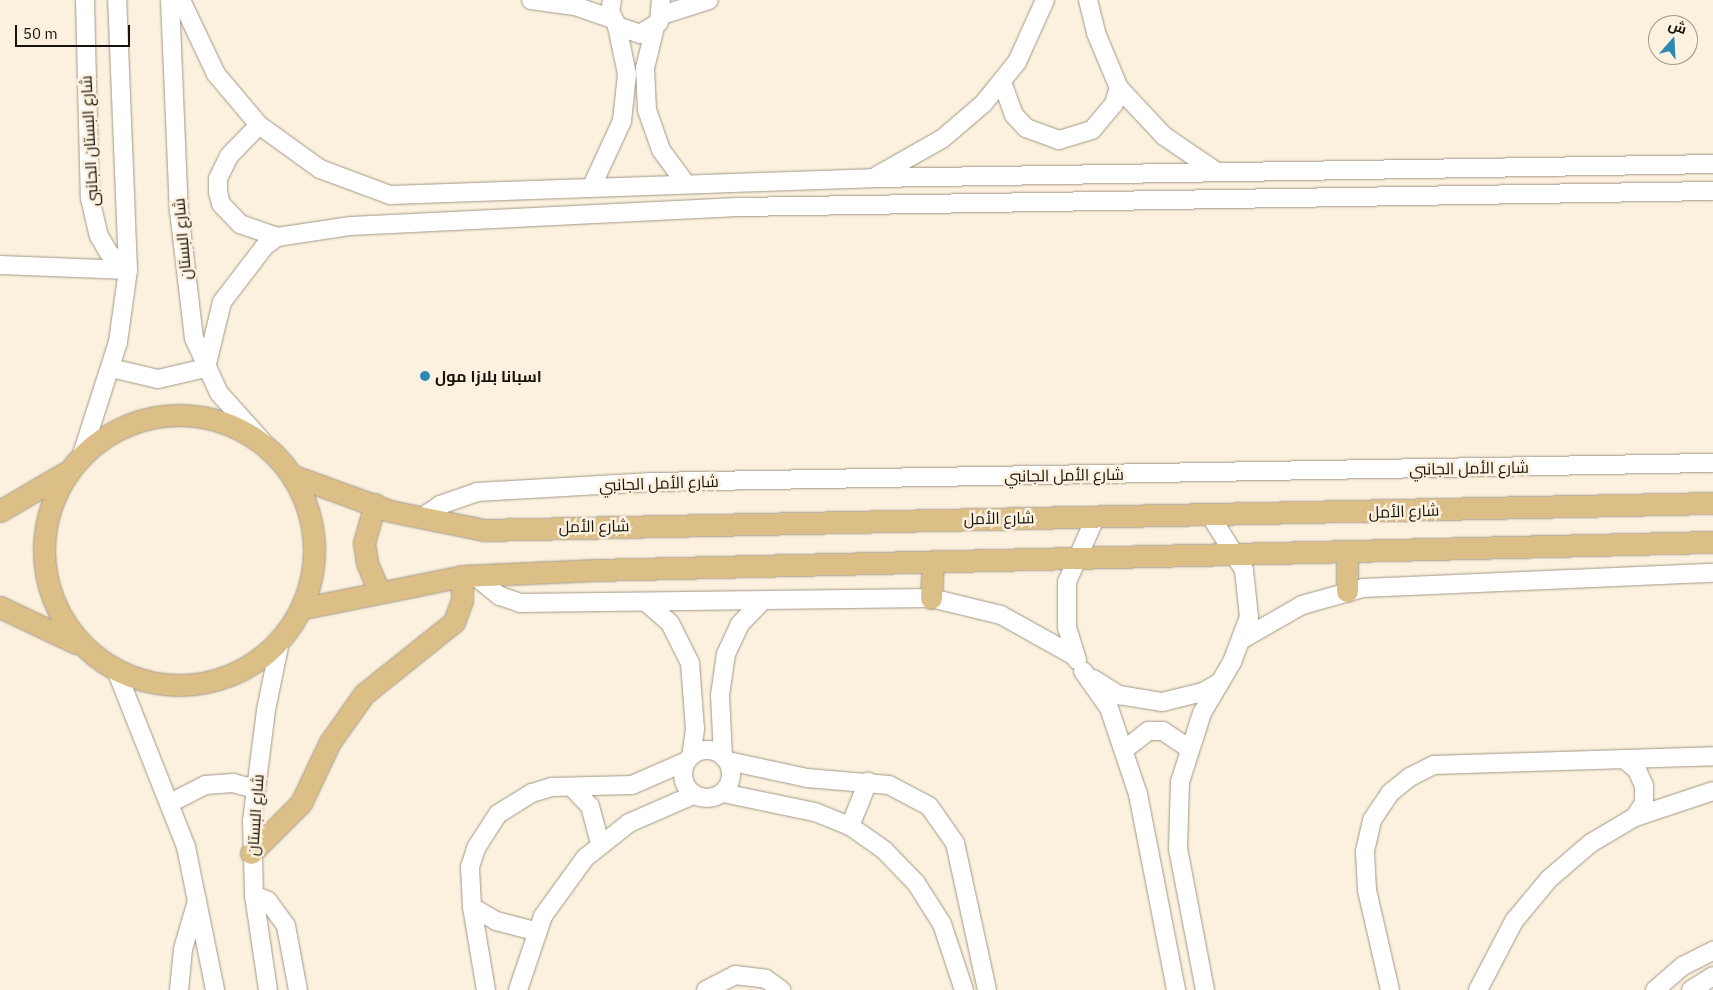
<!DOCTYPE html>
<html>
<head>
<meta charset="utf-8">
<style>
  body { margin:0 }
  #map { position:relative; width:1713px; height:990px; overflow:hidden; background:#fcf1de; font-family:"IBM Plex Sans",Cairo,sans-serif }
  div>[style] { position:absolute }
  .roads { filter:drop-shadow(0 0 1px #a19786) drop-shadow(0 0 1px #a19786) }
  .minor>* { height:18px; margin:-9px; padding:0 9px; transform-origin:9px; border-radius:9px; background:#fff }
  .minor>.ring { margin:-9px; padding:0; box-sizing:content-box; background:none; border:18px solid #fff; border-radius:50% }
  .major>* { height:21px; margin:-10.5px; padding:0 10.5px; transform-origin:10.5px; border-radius:10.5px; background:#dcbf86 }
  .major>.ring { margin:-10.5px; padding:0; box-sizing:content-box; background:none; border:21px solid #dcbf86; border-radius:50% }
  .dots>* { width:14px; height:14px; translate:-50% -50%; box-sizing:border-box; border:2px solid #fcf1de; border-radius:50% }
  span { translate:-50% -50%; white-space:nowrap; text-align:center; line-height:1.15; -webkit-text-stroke:5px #fcf1de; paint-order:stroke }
  .street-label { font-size:16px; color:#16120c }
  .poi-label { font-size:16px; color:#16120c; font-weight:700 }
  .left { translate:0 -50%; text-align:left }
  .north { position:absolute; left:1648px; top:15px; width:50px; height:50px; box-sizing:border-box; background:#fcf1de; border:1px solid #a0988a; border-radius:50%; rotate:19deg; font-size:14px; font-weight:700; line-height:20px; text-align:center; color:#16120c }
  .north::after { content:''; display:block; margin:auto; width:18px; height:22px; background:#2c89b5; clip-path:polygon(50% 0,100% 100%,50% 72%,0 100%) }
  .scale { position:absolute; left:15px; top:25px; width:115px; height:22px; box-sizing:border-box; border:2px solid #16120c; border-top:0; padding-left:6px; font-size:15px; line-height:18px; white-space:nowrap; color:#16120c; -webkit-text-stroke:4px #fcf1de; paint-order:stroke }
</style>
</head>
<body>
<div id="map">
  <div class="roads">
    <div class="minor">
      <i style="left:85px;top:0;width:198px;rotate:88.6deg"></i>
      <i style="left:90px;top:198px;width:39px;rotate:77deg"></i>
      <i style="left:99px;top:236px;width:20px;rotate:60deg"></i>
      <i style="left:109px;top:253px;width:25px;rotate:42deg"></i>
      <i style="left:170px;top:0;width:211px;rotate:87.6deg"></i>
      <i style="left:179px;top:211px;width:128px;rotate:83.3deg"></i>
      <i style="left:194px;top:338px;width:60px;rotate:65.6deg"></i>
      <i style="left:219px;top:393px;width:79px;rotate:48.1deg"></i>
      <i style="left:181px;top:0;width:82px;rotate:64.7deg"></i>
      <i style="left:216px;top:74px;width:67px;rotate:49.9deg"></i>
      <i style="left:259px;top:125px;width:75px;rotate:35.8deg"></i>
      <i style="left:320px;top:169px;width:75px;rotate:20.4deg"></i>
      <i style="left:390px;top:195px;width:482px;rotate:-2deg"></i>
      <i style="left:872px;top:178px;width:841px;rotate:-0.95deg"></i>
      <i style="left:531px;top:0;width:44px;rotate:7.8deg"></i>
      <i style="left:575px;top:6px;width:39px;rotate:19deg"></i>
      <i style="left:612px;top:0;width:11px;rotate:100deg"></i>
      <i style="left:610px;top:11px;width:17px;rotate:65deg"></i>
      <i style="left:617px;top:26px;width:24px;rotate:19deg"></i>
      <i style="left:640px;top:34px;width:22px;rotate:-32deg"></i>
      <i style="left:659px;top:22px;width:22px;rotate:-85deg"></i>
      <i style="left:1088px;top:0;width:34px;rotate:76deg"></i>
      <i style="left:1096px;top:33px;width:60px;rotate:67.3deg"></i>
      <i style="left:1119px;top:88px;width:66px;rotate:46.8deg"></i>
      <i style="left:1164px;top:136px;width:64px;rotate:34.2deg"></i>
      <i style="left:662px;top:15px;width:49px;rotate:-17.7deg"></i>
      <i style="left:655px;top:27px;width:42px;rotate:103.7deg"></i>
      <i style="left:645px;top:68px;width:42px;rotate:87.3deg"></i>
      <i style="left:647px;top:110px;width:42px;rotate:70.7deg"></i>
      <i style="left:661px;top:150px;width:42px;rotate:53.7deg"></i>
      <i style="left:1002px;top:82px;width:35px;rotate:70deg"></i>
      <i style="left:1014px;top:115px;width:18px;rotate:47deg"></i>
      <i style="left:1026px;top:128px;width:35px;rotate:20deg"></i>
      <i style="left:1059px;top:140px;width:34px;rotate:-17deg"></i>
      <i style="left:1092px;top:130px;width:34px;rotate:-50deg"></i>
      <i style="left:1114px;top:104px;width:17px;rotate:-73deg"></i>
      <i style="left:259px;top:125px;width:43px;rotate:134.1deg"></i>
      <i style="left:229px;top:156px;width:25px;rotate:116deg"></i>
      <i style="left:218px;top:179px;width:13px;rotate:90deg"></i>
      <i style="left:218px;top:192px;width:12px;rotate:76deg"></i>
      <i style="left:221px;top:204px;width:28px;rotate:46deg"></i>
      <i style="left:240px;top:224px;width:39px;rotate:19deg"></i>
      <i style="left:878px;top:175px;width:73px;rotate:-29.4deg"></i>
      <i style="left:942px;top:139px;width:54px;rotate:-40.5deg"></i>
      <i style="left:983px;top:104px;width:54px;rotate:-51deg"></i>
      <i style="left:1017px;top:62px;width:68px;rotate:-65.7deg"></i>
      <i style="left:592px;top:186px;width:72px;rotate:-65.2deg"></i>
      <i style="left:622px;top:121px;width:47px;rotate:-83.9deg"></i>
      <i style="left:627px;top:74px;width:49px;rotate:-101.8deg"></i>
      <i style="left:0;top:265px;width:128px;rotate:2.2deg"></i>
      <i style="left:111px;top:368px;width:48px;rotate:13.2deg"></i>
      <i style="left:158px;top:379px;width:49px;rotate:-12.9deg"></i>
      <i style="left:206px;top:368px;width:68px;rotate:-76.4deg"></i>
      <i style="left:222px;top:302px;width:69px;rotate:-52.6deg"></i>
      <i style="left:264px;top:247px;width:16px;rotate:-38deg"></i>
      <i style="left:277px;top:237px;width:75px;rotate:-8.5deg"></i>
      <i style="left:351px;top:226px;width:387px;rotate:-2.8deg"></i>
      <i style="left:738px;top:207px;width:975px;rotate:-0.94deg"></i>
      <i style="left:82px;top:454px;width:118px;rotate:-72.2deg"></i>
      <i style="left:118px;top:342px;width:73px;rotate:-82.1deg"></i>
      <i style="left:128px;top:270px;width:270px;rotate:-92.3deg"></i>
      <i style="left:421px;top:518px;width:23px;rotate:-34deg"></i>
      <i style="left:440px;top:505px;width:39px;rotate:-19deg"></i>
      <i style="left:477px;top:492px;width:175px;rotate:-3.3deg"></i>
      <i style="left:652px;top:482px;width:1061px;rotate:-1.03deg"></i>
      <i style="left:475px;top:576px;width:32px;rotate:39deg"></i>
      <i style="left:500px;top:596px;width:21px;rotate:19deg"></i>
      <i style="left:520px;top:603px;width:411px;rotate:-0.7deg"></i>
      <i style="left:931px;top:598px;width:72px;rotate:13.7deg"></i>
      <i style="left:1001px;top:615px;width:86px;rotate:29.2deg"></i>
      <i style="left:647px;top:603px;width:30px;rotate:41deg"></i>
      <i style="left:670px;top:623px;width:45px;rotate:63.4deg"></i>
      <i style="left:690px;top:663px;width:66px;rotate:85.7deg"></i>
      <i style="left:695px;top:729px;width:27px;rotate:98deg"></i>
      <i style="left:1241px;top:640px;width:70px;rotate:-29.8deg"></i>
      <i style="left:1302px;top:605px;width:63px;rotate:-15.6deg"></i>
      <i style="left:1363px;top:588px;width:350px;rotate:-2.5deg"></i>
      <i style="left:1077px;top:660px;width:34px;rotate:-107deg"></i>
      <i style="left:1067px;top:628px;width:46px;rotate:-90deg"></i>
      <i style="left:1067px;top:582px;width:72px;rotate:-66.3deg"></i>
      <i style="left:116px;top:670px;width:190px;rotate:68.4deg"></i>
      <i style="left:186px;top:847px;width:146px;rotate:78.5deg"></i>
      <i style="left:1083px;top:671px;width:45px;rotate:54.9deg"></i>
      <i style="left:1109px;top:708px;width:91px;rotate:71.4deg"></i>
      <i style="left:1138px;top:794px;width:200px;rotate:79deg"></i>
      <i style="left:1093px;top:679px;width:31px;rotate:32deg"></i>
      <i style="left:1119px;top:695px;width:44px;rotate:9.2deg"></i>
      <i style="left:1162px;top:702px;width:42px;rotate:-13.7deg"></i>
      <i style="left:1203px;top:692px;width:20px;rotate:-30deg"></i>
      <i class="ring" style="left:683px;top:750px;width:30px;height:30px"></i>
      <i style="left:1124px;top:750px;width:31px;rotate:-38deg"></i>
      <i style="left:1148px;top:731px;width:15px"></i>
      <i style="left:1163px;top:731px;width:30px;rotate:34deg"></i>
      <i style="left:723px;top:756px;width:61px;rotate:-92.8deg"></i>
      <i style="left:720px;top:695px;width:41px;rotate:-81.7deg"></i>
      <i style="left:726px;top:654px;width:33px;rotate:-65deg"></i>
      <i style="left:740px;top:624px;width:33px;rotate:-46deg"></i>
      <i style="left:1624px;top:759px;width:17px;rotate:40deg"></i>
      <i style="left:1637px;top:770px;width:17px;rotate:66deg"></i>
      <i style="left:1644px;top:786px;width:17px;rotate:90deg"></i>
      <i style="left:1644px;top:803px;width:17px;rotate:123deg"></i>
      <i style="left:728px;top:761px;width:81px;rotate:12.1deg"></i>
      <i style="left:807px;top:778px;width:82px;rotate:4.9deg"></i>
      <i style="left:889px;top:785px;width:45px;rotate:27.7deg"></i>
      <i style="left:929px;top:806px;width:45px;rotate:54.9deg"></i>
      <i style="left:955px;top:843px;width:150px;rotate:77.7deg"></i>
      <i style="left:572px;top:787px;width:26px;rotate:47deg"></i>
      <i style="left:590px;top:806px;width:38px;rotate:75deg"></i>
      <i style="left:723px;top:793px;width:94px;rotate:11.7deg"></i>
      <i style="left:815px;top:812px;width:38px;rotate:22deg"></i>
      <i style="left:850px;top:826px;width:42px;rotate:35.2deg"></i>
      <i style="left:884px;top:850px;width:46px;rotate:45.9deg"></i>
      <i style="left:916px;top:883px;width:49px;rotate:57.6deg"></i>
      <i style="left:942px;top:924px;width:70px;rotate:71.6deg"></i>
      <i style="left:172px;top:802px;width:37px;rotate:-27deg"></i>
      <i style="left:205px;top:785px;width:28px;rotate:-4deg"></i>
      <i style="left:233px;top:783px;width:24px;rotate:15deg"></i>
      <i style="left:850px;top:826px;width:48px;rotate:-67.8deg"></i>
      <i style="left:254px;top:895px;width:15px;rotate:23deg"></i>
      <i style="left:268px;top:901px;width:31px;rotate:54deg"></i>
      <i style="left:286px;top:926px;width:65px;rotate:79.4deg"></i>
      <i style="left:472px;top:907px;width:28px;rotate:30deg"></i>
      <i style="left:496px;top:921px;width:40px;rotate:14.4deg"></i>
      <i style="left:179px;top:990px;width:41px;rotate:-84.4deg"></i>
      <i style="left:183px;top:949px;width:50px;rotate:-73.7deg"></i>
      <i style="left:268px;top:990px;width:96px;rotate:-98.4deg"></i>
      <i style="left:254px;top:895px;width:74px;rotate:-91.5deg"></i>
      <i style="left:252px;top:821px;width:112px;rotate:-82.8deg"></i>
      <i style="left:266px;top:710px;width:69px;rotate:-78.4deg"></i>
      <i style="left:486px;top:990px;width:84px;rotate:-99.6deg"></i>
      <i style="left:472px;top:907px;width:40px;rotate:-92.9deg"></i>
      <i style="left:470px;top:867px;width:20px;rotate:-72deg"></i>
      <i style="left:476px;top:848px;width:40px;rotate:-57.1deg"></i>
      <i style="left:498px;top:814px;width:40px;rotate:-32deg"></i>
      <i style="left:532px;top:793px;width:21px;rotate:-17deg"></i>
      <i style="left:552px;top:787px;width:80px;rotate:-1.4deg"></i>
      <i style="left:632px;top:785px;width:60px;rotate:-23.6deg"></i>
      <i style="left:518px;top:990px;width:78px;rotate:-71.3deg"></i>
      <i style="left:543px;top:916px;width:72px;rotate:-54.1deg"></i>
      <i style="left:585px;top:858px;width:56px;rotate:-38.5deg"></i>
      <i style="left:629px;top:823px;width:70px;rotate:-23.6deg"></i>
      <i style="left:706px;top:990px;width:33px;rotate:-27deg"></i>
      <i style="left:735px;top:975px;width:31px;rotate:7deg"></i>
      <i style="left:766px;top:979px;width:19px;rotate:36deg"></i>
      <i style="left:1205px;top:990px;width:144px;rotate:-100.8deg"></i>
      <i style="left:1178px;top:849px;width:67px;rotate:-88.3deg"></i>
      <i style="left:1180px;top:782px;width:72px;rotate:-72.3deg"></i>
      <i style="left:1202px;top:713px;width:59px;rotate:-59.5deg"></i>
      <i style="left:1232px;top:662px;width:48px;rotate:-69.3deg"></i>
      <i style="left:1249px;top:617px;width:47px;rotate:-96.1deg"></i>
      <i style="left:1244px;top:570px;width:65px;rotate:-121.7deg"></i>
      <i style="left:1390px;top:990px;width:103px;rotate:-103deg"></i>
      <i style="left:1367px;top:890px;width:39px;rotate:-93deg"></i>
      <i style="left:1365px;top:851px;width:32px;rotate:-77deg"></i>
      <i style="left:1372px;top:820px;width:32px;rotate:-56deg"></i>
      <i style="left:1390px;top:793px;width:26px;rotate:-39deg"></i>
      <i style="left:1410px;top:777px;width:27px;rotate:-27deg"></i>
      <i style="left:1434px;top:765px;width:279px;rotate:-1.8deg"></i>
      <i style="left:1478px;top:990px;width:78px;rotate:-62.4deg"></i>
      <i style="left:1514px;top:921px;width:55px;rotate:-50.2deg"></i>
      <i style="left:1549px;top:879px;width:55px;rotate:-40.6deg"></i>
      <i style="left:1591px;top:843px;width:51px;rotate:-30.6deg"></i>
      <i style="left:1635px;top:817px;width:82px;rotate:-18.4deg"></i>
      <i style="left:1655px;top:990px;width:37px;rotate:-41deg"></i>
      <i style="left:1683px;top:966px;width:34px;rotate:-27deg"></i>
      <i style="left:1691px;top:990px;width:26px;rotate:-32deg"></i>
    </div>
    <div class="major">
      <i class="ring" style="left:44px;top:415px;width:249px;height:249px"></i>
      <i style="left:294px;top:476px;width:102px;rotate:20deg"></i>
      <i style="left:390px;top:511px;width:96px;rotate:11.4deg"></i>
      <i style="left:484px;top:530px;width:1229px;rotate:-1.26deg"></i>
      <i style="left:375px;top:504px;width:41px;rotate:105.8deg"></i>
      <i style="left:364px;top:543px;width:20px;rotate:81deg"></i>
      <i style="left:367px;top:563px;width:30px;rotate:67deg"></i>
      <i style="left:0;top:511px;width:75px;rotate:-30.3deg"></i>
      <i style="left:1347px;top:553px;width:38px;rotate:90deg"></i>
      <i style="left:931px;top:598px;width:37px;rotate:-87deg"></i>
      <i style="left:0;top:607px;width:84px;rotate:25.3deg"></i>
      <i style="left:304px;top:608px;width:161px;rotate:-11.4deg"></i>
      <i style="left:462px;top:576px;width:134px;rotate:-2.6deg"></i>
      <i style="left:596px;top:570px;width:1117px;rotate:-1.44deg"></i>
      <i style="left:251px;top:853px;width:71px;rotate:-45deg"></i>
      <i style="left:301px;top:803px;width:68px;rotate:-64.6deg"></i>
      <i style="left:330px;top:742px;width:59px;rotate:-54.7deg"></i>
      <i style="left:364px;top:694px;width:115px;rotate:-38.7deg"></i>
      <i style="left:454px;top:622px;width:23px;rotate:-70deg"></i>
      <i style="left:462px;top:600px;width:24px;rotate:-90deg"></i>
    </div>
  </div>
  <div class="dots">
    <i style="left:425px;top:376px;background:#2c89b5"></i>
  </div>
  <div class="street-label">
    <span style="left:89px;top:141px;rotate:-93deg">شارع البستان الجانبى</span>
    <span style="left:182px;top:239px;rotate:-95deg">شارع البستان</span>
    <span style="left:1469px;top:468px;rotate:-1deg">شارع الأمل الجانبي</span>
    <span style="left:1064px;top:475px;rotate:-1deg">شارع الأمل الجانبي</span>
    <span style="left:659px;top:483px;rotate:-2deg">شارع الأمل الجانبي</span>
    <span style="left:1404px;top:511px;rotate:-2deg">شارع الأمل</span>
    <span style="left:999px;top:518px;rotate:-1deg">شارع الأمل</span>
    <span style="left:594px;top:526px;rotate:-1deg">شارع الأمل</span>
    <span style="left:255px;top:815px;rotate:-86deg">شارع البستان</span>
  </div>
  <div class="poi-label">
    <span class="left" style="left:435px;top:376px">اسبانا بلازا مول</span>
  </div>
  <div class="north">ش</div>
  <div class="scale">50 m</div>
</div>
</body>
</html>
